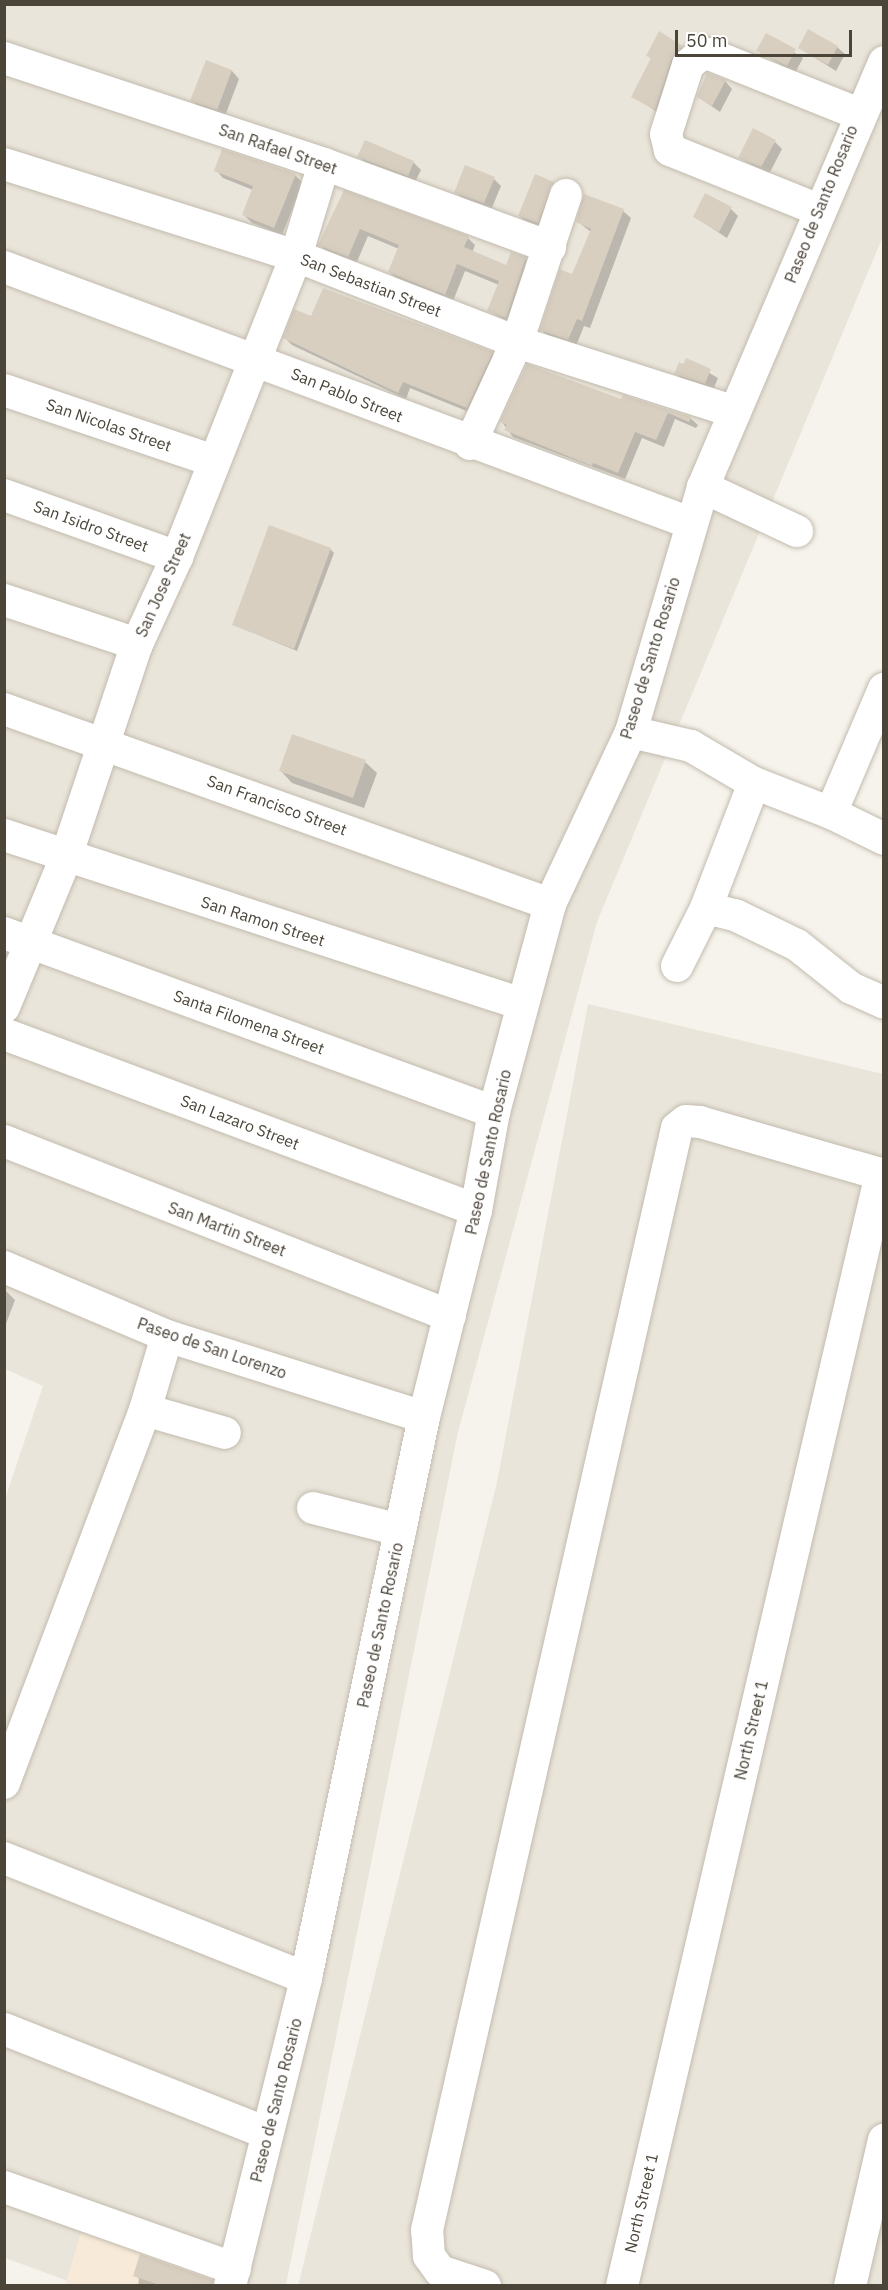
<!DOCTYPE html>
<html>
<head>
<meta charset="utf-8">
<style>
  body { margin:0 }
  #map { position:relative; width:888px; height:2290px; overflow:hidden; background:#f6f3ec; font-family:"IBM Plex Sans",sans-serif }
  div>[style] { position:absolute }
  .residential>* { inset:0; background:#eae5da }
  .commercial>* { inset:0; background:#f7ead8 }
  .shadow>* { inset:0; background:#0003 }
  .building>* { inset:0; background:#d8cfc1 }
  .roads { filter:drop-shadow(0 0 2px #c2bbae) drop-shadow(0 0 2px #c2bbae) }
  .minor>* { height:32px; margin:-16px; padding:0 16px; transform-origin:16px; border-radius:16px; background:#fff }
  span { translate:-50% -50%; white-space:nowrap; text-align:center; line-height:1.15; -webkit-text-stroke:4.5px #fff; paint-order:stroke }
  .street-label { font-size:16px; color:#4b4439 }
  .frame { position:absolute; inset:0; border:6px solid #4b4439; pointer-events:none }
  .scale { position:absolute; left:675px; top:30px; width:177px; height:27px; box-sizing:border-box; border:3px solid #4b4439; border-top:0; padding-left:8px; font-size:18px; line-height:21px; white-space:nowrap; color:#4b4439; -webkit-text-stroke:4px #fff; paint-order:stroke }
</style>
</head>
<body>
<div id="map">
  <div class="residential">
    <i style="clip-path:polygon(5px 5px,883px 5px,883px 236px,597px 922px,458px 1432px,286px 2285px,79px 2285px,5px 2258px,4px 1502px,43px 1386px,5px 1369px)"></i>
    <i style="clip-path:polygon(588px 1004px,883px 1074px,883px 2285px,298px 2286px,497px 1482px)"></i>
  </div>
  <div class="commercial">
    <i style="clip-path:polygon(81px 2232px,220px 2275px,217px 2285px,65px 2286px)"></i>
  </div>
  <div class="shadow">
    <i style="clip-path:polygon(766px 35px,803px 58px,795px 73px,758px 51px)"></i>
    <i style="clip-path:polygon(680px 46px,688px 54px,663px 116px,633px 96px,652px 60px,648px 55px)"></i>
    <i style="clip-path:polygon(837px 47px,845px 54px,836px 71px,799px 48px)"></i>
    <i style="clip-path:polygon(207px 62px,232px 71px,239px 79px,225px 116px,199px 108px,192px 100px)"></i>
    <i style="clip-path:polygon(725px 81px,732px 89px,720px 112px,698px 97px)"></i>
    <i style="clip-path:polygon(775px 142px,782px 149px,769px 174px,739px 158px)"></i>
    <i style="clip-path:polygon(359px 157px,413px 162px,421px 170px,415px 182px,367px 164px)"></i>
    <i style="clip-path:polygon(216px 170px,295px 175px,303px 183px,282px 235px,252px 223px,244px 215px,253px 190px,223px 178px)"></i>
    <i style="clip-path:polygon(494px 179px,501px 186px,491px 210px,464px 200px,456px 192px)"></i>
    <i style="clip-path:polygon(553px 183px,560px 191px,545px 230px,527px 223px,520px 216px)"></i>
    <i style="clip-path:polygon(344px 192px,468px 238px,475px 245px,472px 253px,506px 267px,525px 259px,533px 266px,514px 325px,489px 311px,499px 285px,465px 271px,453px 301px,397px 280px,390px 272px,399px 249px,368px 236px,356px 264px,328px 253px,320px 245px)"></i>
    <i style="clip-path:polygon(731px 209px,738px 216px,727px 238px,695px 217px)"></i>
    <i style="clip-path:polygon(623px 211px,631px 218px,590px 328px,584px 326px,576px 346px,549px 338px,542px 330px,573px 276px,591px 232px,578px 222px)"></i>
    <i style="clip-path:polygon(312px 318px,492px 353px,499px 360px,474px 414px,410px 388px,406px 399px,292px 345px,285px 338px)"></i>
    <i style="clip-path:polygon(687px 360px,718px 378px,713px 390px,683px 381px,676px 373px)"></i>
    <i style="clip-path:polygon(622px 400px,690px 418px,698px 425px,696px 428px,675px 419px,664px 447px,642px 438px,625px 479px,513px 437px,502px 422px)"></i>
    <i style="clip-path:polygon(330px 549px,334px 553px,297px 651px,234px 625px)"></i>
    <i style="clip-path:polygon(365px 762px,377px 773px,364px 808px,292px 783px,281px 771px)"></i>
    <i style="clip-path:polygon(4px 1289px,15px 1300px,4px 1329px)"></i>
    <i style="clip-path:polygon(135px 2275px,200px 2286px,138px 2286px,139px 2279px)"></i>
  </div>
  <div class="building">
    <i style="clip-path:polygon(808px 29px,838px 46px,828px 65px,798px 48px)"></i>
    <i style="clip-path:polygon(659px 31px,683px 46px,671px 60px,655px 110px,631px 97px,651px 58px,646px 56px)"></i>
    <i style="clip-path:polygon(766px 33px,796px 49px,787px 66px,756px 51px)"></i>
    <i style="clip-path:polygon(206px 60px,232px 70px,217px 110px,190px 101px)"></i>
    <i style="clip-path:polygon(707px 73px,726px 80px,712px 106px,697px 97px)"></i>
    <i style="clip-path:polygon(753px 128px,776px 140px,761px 167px,738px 158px)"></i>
    <i style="clip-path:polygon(365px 140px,414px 161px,408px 176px,357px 157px)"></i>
    <i style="clip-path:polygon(222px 149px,296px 174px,274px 228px,242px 215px,253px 186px,214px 171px)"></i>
    <i style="clip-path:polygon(465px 165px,495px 177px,484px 203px,454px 193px)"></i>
    <i style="clip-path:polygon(535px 174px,554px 182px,538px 223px,518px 216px)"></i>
    <i style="clip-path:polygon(344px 190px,469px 236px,464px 247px,506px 265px,511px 252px,526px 257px,506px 318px,487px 311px,499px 281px,457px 264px,445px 295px,388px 272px,399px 245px,360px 229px,348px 257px,318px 245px)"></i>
    <i style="clip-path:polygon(705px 193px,732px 207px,719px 232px,693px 217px)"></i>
    <i style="clip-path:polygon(584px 194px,624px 209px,582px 321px,577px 319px,568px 340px,540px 330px,560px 269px,572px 274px,591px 229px,576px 222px)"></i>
    <i style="clip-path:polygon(323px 288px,493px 352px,467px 408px,403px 382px,398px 393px,283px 338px,294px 309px,311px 316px)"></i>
    <i style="clip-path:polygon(686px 358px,711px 369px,705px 384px,674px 374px,679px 362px,683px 364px)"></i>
    <i style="clip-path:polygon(527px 364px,621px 399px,623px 395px,691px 417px,689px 422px,668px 413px,656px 440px,635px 432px,618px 473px,593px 463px,592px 466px,504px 430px,507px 425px,500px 422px)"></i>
    <i style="clip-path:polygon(269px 525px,331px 548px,294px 649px,232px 625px)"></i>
    <i style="clip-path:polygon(292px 734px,366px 760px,353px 798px,279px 771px)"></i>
    <i style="clip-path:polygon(140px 2254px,213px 2280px,213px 2286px,162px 2286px,133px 2276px)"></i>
  </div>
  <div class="roads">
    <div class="minor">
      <i style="left:4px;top:58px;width:337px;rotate:18.3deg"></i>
      <i style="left:324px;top:164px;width:241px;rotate:20.2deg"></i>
      <i style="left:4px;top:164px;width:306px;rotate:17.5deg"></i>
      <i style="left:296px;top:256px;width:237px;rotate:21.3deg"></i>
      <i style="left:517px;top:342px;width:229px;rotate:17.8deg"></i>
      <i style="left:819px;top:210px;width:161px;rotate:-158.1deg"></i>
      <i style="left:670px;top:150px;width:16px;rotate:-104deg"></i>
      <i style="left:666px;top:134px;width:72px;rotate:-72.3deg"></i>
      <i style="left:688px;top:65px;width:16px;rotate:-40deg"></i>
      <i style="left:700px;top:55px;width:9px;rotate:-6deg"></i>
      <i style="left:709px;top:54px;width:162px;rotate:21.8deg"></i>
      <i style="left:4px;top:267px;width:732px;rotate:20.46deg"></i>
      <i style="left:4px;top:390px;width:222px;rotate:18.7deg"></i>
      <i style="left:470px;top:444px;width:112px;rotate:-65.3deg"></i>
      <i style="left:517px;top:342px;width:155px;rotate:-71.6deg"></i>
      <i style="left:703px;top:487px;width:104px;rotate:25.1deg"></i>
      <i style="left:4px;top:495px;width:184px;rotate:19.7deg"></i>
      <i style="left:4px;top:600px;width:140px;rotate:18.3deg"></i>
      <i style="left:4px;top:709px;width:580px;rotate:19.65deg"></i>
      <i style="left:631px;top:732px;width:62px;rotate:13.1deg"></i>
      <i style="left:691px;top:746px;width:73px;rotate:30.4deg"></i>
      <i style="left:754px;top:783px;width:83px;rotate:21.3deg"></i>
      <i style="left:831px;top:813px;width:59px;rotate:26.1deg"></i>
      <i style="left:754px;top:783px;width:134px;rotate:111deg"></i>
      <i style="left:706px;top:908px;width:30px;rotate:14deg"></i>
      <i style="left:735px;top:915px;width:69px;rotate:25.8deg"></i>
      <i style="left:797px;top:945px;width:69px;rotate:38.5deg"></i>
      <i style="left:851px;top:988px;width:36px;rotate:24deg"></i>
      <i style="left:831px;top:813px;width:135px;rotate:-66.9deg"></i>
      <i style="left:4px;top:835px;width:545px;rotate:18.07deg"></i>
      <i style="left:4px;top:933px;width:522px;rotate:20.07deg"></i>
      <i style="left:677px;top:966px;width:65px;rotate:-63.4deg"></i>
      <i style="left:4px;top:1007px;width:162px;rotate:-67.5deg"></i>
      <i style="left:66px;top:857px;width:225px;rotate:-71.6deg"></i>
      <i style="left:137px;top:644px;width:96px;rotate:-65.3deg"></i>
      <i style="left:177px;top:557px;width:324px;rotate:-68.4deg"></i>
      <i style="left:296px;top:256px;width:96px;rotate:-73.1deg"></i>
      <i style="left:4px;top:1034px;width:504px;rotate:20.45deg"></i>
      <i style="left:4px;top:1141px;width:479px;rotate:21.4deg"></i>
      <i style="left:4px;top:1267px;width:177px;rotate:22.9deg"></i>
      <i style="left:167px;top:1336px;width:269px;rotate:17.5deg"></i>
      <i style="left:145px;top:1410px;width:83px;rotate:16deg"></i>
      <i style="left:313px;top:1508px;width:90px;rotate:14.2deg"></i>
      <i style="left:4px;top:1783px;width:399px;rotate:-69.3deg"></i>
      <i style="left:145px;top:1410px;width:77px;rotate:-73.4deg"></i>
      <i style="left:4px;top:1858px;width:325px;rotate:21.7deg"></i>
      <i style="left:4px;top:2029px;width:283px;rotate:21.6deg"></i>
      <i style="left:4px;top:2187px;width:245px;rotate:19.5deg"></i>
      <i style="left:230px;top:2286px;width:317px;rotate:-76.1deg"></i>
      <i style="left:306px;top:1978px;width:573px;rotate:-78.12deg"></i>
      <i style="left:424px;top:1417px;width:213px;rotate:-75.9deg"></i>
      <i style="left:476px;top:1210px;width:100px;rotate:-79.6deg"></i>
      <i style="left:494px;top:1112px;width:215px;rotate:-74.9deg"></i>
      <i style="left:550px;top:904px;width:190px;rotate:-64.8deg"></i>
      <i style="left:631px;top:732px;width:255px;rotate:-73.6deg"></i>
      <i style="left:703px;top:487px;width:462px;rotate:-66.9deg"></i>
      <i style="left:485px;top:2286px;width:47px;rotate:-161.6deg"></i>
      <i style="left:440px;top:2271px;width:19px;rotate:-126deg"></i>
      <i style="left:429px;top:2256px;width:26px;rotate:-94deg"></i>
      <i style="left:427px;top:2230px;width:1130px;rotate:-77.22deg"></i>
      <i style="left:677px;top:1128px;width:11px;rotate:-38deg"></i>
      <i style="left:686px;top:1121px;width:14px;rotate:4deg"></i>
      <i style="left:700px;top:1122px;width:191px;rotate:16.1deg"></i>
      <i style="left:622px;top:2286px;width:1142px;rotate:-76.89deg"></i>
      <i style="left:850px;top:2286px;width:150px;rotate:-76.9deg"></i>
    </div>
  </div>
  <div class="street-label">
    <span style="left:278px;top:149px;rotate:19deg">San Rafael Street</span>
    <span style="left:821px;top:204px;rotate:-68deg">Paseo de Santo Rosario</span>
    <span style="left:371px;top:285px;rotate:21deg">San Sebastian Street</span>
    <span style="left:347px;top:395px;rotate:22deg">San Pablo Street</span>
    <span style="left:109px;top:425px;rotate:19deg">San Nicolas Street</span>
    <span style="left:91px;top:526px;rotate:20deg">San Isidro Street</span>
    <span style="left:163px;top:585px;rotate:-66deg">San Jose Street</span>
    <span style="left:650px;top:658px;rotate:-73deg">Paseo de Santo Rosario</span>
    <span style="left:277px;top:805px;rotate:20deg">San Francisco Street</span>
    <span style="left:263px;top:921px;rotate:18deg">San Ramon Street</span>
    <span style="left:249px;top:1022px;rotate:20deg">Santa Filomena Street</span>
    <span style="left:240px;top:1122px;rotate:21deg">San Lazaro Street</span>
    <span style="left:488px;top:1152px;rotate:-78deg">Paseo de Santo Rosario</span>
    <span style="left:227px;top:1229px;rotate:21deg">San Martin Street</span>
    <span style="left:212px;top:1348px;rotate:19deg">Paseo de San Lorenzo</span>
    <span style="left:380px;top:1625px;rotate:-78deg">Paseo de Santo Rosario</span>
    <span style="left:751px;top:1730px;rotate:-77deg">North Street 1</span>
    <span style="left:276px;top:2100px;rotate:-76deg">Paseo de Santo Rosario</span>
    <span style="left:641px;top:2203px;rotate:-77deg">North Street 1</span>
  </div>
  <div class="frame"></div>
  <div class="scale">50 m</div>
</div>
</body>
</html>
